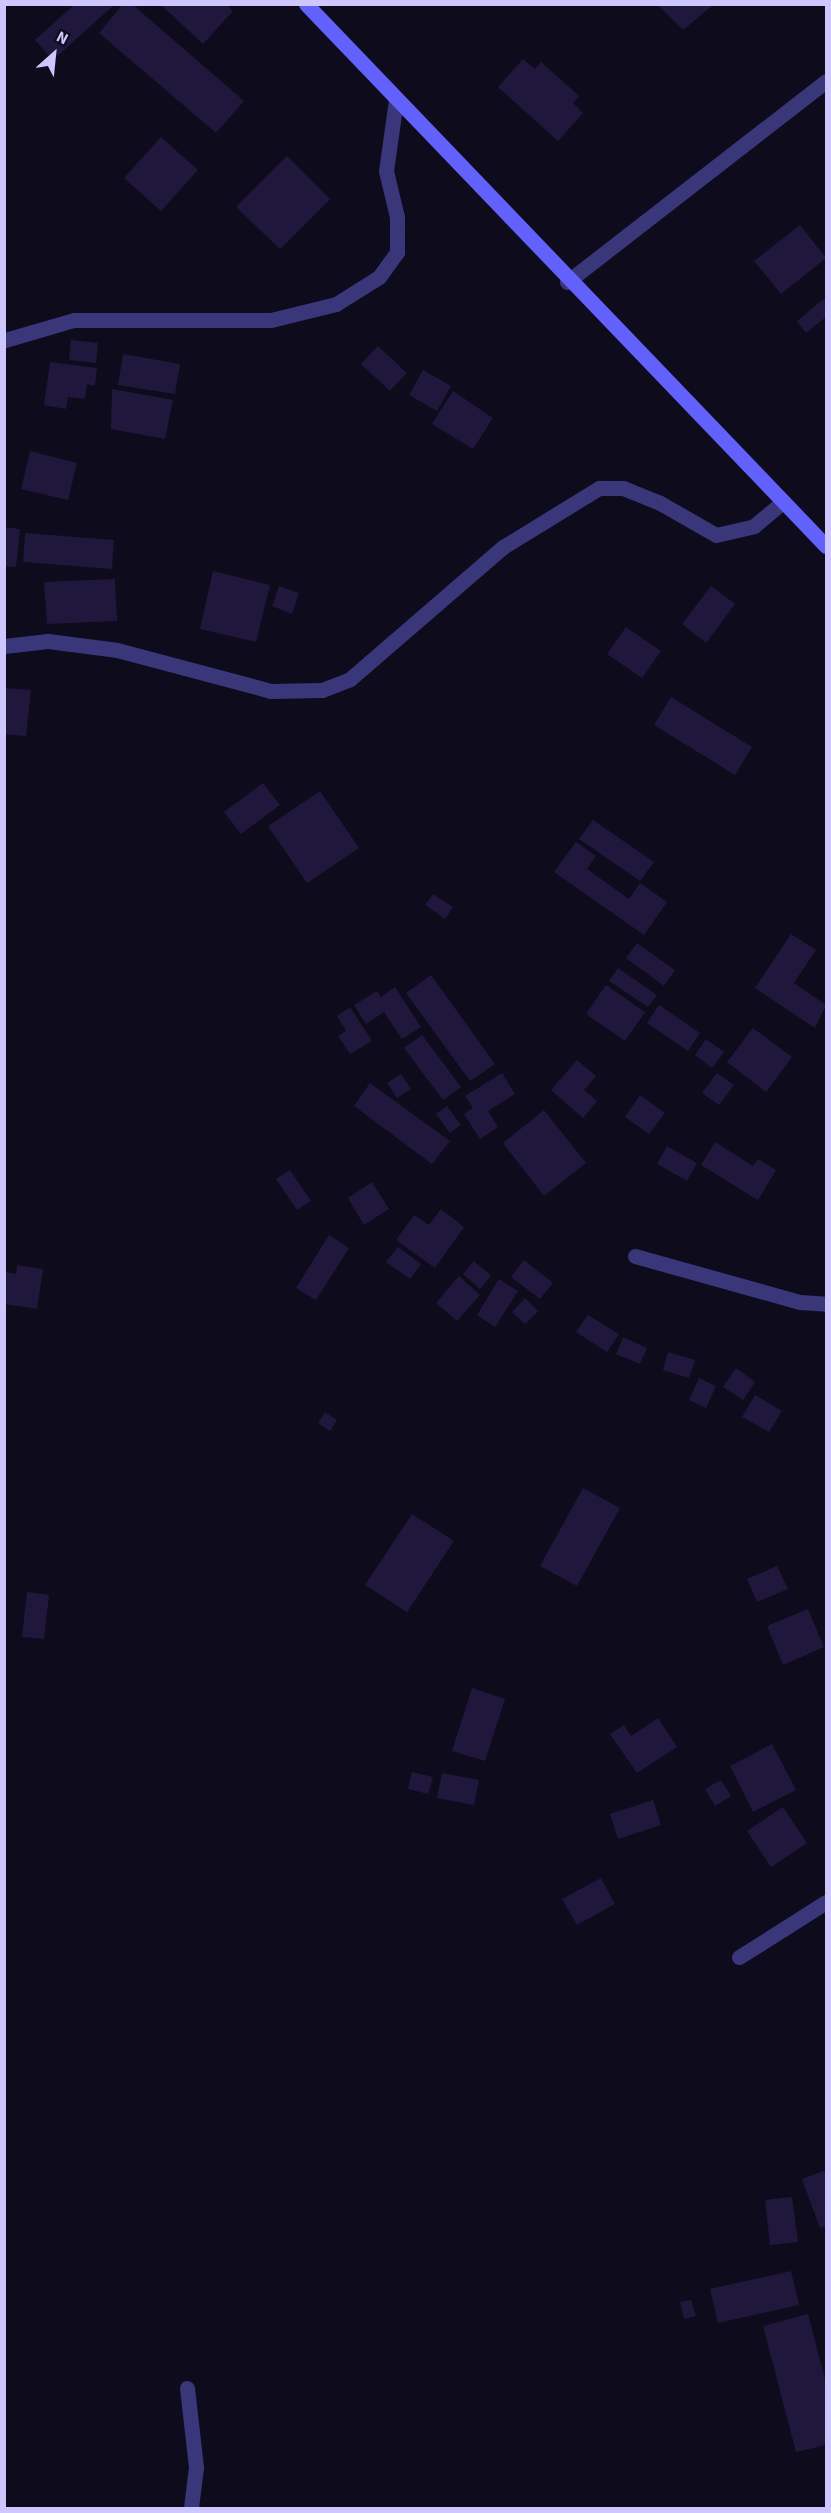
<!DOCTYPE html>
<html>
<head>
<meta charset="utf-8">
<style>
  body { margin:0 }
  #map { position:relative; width:831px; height:2513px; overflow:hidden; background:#0e0b1c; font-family:"Source Sans 3",sans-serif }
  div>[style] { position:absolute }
  .building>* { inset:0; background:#1f183c }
  .service>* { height:15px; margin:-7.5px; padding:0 7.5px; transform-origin:7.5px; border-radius:7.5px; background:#39377a }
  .minor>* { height:15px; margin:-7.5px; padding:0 7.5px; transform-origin:7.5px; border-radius:7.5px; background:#39377a }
  .secondary>* { height:15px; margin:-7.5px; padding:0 7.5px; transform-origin:7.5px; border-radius:7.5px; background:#6261fc }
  span { translate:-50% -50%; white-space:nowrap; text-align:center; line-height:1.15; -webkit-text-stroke:5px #0e0b1c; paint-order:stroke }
  .frame { position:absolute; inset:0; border:6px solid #cdc7fe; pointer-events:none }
  .north { position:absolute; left:24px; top:24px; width:60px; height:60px; -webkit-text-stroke:4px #0e0b1c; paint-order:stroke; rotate:27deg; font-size:16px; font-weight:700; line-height:24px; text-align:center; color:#cdc7fe }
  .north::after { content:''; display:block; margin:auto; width:21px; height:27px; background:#cdc7fe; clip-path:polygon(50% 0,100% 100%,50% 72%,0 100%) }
</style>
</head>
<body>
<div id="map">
  <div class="building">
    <i style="clip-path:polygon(75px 4px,115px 4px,53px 60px,35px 40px)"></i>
    <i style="clip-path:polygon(123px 4px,132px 4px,244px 101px,216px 133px,99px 33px)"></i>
    <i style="clip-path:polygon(160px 4px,226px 4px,233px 11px,203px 44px)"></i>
    <i style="clip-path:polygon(657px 4px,714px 4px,683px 30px)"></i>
    <i style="clip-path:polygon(523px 59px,535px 69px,541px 62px,579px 96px,573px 103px,583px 113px,558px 141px,498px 87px)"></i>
    <i style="clip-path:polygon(161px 137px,198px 170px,161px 211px,124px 178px)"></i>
    <i style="clip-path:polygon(287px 156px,330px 199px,280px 249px,236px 207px)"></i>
    <i style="clip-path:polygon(800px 225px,826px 258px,781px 294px,754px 261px)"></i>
    <i style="clip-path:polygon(826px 297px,826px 317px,806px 333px,797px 321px)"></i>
    <i style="clip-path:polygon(71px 340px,98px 343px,96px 363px,69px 360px)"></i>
    <i style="clip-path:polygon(378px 346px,407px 373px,390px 391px,361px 364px)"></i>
    <i style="clip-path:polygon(123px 354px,180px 364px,175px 394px,118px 385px)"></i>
    <i style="clip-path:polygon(50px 362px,97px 368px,95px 386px,87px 384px,85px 399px,68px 397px,66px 409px,44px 405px)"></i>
    <i style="clip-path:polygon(423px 370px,451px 386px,437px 411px,409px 395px)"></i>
    <i style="clip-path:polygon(112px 389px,173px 400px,165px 439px,111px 429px)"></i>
    <i style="clip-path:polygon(453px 391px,493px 418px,473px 449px,432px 424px)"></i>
    <i style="clip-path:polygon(30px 451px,77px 463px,68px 500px,21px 489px)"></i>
    <i style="clip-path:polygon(4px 527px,20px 529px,16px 567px,4px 566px)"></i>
    <i style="clip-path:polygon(25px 533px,114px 540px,112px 569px,23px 562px)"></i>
    <i style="clip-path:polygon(213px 571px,270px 585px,256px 642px,200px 629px)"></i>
    <i style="clip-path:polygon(115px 579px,117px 621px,47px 624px,44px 582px)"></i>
    <i style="clip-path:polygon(279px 586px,299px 593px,292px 614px,272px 606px)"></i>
    <i style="clip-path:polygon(711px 586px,735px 604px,706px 643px,682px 624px)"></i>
    <i style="clip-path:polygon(626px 627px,661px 651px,642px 678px,607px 654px)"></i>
    <i style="clip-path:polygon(4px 688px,31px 690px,26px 736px,4px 734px)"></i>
    <i style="clip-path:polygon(671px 697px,752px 747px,735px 775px,654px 725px)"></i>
    <i style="clip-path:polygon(263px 783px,280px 805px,241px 834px,224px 812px)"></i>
    <i style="clip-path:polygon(320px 791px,359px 848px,307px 883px,268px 826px)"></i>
    <i style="clip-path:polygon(593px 820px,654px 862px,640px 881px,579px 839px)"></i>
    <i style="clip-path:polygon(576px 842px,596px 856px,587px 869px,629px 899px,640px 883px,667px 902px,644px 935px,554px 872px)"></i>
    <i style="clip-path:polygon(433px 894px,453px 907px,445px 919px,425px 905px)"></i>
    <i style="clip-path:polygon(791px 934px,816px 950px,794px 983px,826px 1005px,815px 1028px,755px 988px)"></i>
    <i style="clip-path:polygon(637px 943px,675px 970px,664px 986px,626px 958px)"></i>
    <i style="clip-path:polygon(618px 968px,657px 995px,648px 1007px,609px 981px)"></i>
    <i style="clip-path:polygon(431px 975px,495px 1064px,470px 1081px,406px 993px)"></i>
    <i style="clip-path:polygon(606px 985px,645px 1012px,625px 1041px,586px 1014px)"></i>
    <i style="clip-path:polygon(395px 987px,421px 1027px,402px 1039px,384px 1012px,366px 1024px,354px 1005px,377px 991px,381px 997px)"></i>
    <i style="clip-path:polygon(659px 1005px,700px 1033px,688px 1051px,647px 1023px)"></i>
    <i style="clip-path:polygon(350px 1007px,372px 1041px,350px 1054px,338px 1036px,346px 1031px,337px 1016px)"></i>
    <i style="clip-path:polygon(753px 1028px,792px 1057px,766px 1092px,727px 1062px)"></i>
    <i style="clip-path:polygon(422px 1035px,461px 1087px,443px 1100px,404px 1048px)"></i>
    <i style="clip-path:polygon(706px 1039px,724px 1052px,712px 1068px,695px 1055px)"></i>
    <i style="clip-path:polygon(577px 1060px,596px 1076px,584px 1090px,597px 1101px,583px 1118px,551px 1090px)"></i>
    <i style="clip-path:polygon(502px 1073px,515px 1094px,488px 1111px,498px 1127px,480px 1139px,464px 1114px,473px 1108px,465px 1096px)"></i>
    <i style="clip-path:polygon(717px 1073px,734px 1085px,719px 1105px,702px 1093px)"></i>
    <i style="clip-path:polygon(401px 1074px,411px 1089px,397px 1098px,387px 1083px)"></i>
    <i style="clip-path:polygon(370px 1083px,450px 1141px,432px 1164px,354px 1106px)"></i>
    <i style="clip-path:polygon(640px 1095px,665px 1113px,649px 1134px,625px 1117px)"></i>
    <i style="clip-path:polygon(447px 1106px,461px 1125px,450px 1133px,436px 1114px)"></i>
    <i style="clip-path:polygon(544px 1110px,586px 1163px,544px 1196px,503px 1143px)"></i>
    <i style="clip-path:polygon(715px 1142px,753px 1166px,758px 1159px,776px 1170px,758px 1200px,701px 1165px)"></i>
    <i style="clip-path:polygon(667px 1146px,697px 1163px,687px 1181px,657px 1164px)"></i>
    <i style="clip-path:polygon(290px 1170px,311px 1201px,297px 1210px,276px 1179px)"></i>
    <i style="clip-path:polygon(372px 1182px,389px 1209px,364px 1225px,348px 1198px)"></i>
    <i style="clip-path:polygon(441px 1209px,464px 1227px,435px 1268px,396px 1240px,414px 1215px,429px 1225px)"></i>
    <i style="clip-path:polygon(329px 1235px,349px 1248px,316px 1300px,296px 1288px)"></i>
    <i style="clip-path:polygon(398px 1247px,421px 1264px,410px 1279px,386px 1262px)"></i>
    <i style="clip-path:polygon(524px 1260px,553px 1283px,540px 1299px,511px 1277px)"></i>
    <i style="clip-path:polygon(474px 1261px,491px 1276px,480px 1289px,463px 1274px)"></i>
    <i style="clip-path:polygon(17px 1265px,43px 1269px,37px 1309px,4px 1304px,4px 1272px,16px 1274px)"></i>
    <i style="clip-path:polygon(459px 1276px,480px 1295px,457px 1321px,436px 1303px)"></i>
    <i style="clip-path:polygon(499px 1279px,518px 1291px,495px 1327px,477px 1315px)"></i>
    <i style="clip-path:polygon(525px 1298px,538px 1311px,525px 1324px,512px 1312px)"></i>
    <i style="clip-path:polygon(588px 1315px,619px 1334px,607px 1352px,576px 1332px)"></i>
    <i style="clip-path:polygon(623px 1337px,647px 1348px,640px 1364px,616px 1354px)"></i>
    <i style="clip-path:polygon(668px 1352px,695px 1360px,689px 1378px,663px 1370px)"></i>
    <i style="clip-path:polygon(736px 1368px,755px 1382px,743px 1400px,723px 1387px)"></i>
    <i style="clip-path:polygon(699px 1378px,716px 1386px,706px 1408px,689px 1400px)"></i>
    <i style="clip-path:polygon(755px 1395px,782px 1411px,769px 1432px,742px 1417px)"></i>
    <i style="clip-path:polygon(325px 1412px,337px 1420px,330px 1431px,318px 1423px)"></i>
    <i style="clip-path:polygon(583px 1488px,620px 1508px,577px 1586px,540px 1566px)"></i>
    <i style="clip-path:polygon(412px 1514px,454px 1541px,407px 1612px,365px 1585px)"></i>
    <i style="clip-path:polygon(777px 1566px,788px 1589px,757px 1602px,747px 1579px)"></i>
    <i style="clip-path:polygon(27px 1592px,49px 1595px,44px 1639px,22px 1637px)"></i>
    <i style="clip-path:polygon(808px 1609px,824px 1647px,783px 1665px,767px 1626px)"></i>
    <i style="clip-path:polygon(472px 1688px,505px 1699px,485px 1761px,452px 1751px)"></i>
    <i style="clip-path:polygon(658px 1718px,677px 1747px,637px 1773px,610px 1734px,624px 1725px,631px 1736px)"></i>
    <i style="clip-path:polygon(772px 1744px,796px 1790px,753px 1812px,730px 1766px)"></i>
    <i style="clip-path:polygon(412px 1772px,433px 1777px,428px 1794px,408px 1789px)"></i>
    <i style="clip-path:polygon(442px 1773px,479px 1780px,474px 1805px,437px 1798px)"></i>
    <i style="clip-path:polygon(721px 1780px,731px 1796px,715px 1806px,705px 1789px)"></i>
    <i style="clip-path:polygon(653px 1800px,661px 1825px,618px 1839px,610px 1814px)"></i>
    <i style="clip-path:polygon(783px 1807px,807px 1843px,771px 1867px,747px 1831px)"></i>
    <i style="clip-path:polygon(601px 1878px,615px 1904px,577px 1925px,562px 1899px)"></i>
    <i style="clip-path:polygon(826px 2170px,826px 2226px,820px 2228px,802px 2179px)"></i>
    <i style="clip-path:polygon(792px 2197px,798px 2242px,770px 2245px,765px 2200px)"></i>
    <i style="clip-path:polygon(791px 2271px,799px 2305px,718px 2323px,710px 2289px)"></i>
    <i style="clip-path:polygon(691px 2300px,696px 2316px,684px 2319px,680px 2302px)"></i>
    <i style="clip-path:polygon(808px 2314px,826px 2383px,826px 2445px,796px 2452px,763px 2326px)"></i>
  </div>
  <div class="service">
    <i style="left:187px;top:2388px;width:80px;rotate:83.5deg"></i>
    <i style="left:196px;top:2467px;width:41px;rotate:97deg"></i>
  </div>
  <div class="minor">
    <i style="left:567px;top:282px;width:328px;rotate:-37.8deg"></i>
    <i style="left:5px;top:340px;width:72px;rotate:-16.2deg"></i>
    <i style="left:74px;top:320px;width:197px"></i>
    <i style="left:271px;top:320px;width:67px;rotate:-13.8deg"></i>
    <i style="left:336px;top:304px;width:51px;rotate:-32.1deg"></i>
    <i style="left:379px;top:277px;width:31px;rotate:-54deg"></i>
    <i style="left:397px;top:252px;width:35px;rotate:-90deg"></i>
    <i style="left:397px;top:217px;width:47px;rotate:-103.4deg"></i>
    <i style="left:386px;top:171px;width:72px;rotate:-82deg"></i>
    <i style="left:4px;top:646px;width:44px;rotate:-6.5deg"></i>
    <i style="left:48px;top:641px;width:70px;rotate:7.4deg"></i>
    <i style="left:117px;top:650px;width:159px;rotate:14.9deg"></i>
    <i style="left:271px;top:691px;width:51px;rotate:-1.1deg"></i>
    <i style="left:322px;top:690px;width:30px;rotate:-21deg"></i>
    <i style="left:350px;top:679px;width:202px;rotate:-40.8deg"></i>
    <i style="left:503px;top:547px;width:113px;rotate:-31.6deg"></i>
    <i style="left:599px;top:488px;width:24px"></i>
    <i style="left:623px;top:488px;width:40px;rotate:22deg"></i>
    <i style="left:660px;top:503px;width:64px;rotate:29.7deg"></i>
    <i style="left:716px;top:535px;width:39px;rotate:-13deg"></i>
    <i style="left:754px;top:526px;width:38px;rotate:-40deg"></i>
    <i style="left:635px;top:1256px;width:171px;rotate:15.6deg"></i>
    <i style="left:800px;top:1302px;width:26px;rotate:4deg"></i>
    <i style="left:739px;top:1957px;width:103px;rotate:-32.3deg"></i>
  </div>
  <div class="secondary">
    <i style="left:306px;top:4px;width:751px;rotate:46.19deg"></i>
  </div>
  <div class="frame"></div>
  <div class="north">N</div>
</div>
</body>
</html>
